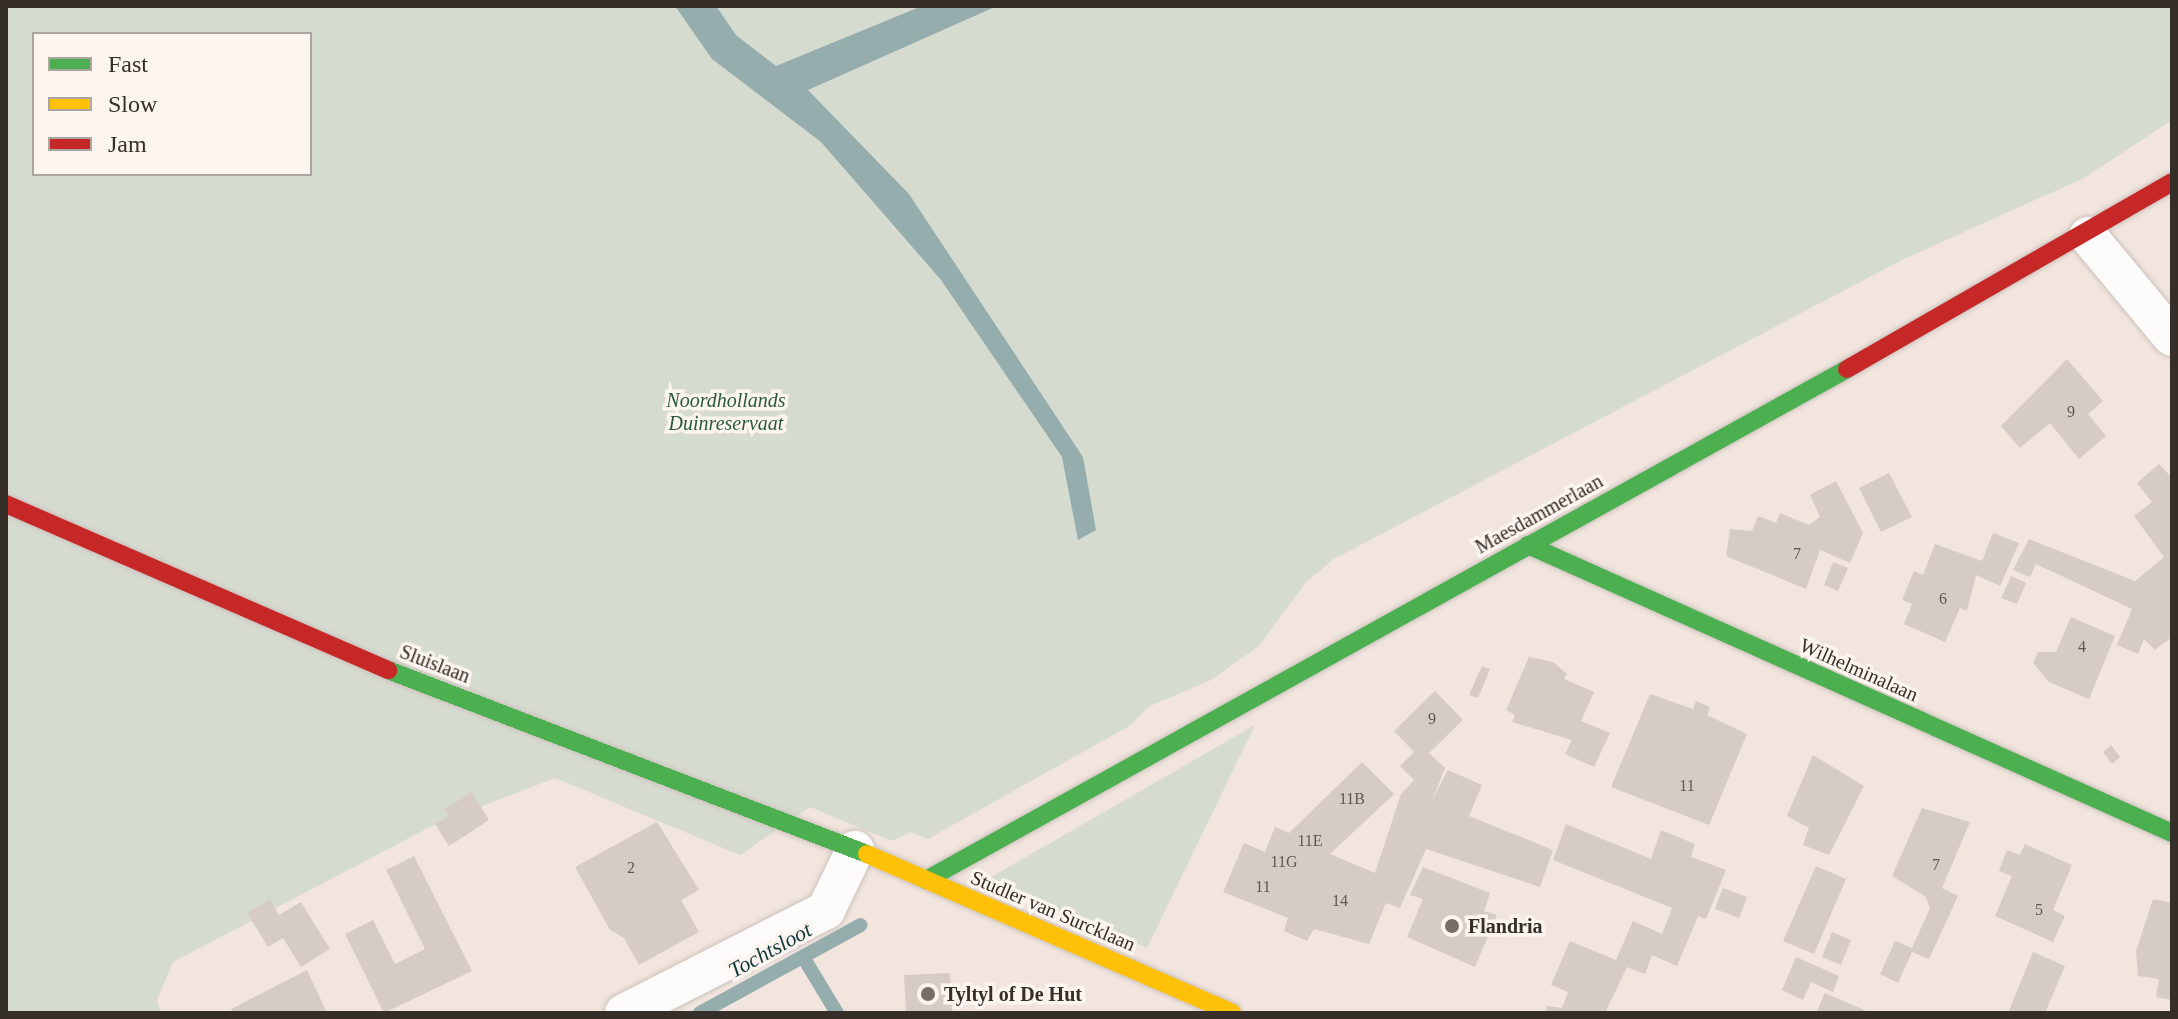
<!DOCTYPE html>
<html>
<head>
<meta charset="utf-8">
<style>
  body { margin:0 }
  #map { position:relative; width:2178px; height:1019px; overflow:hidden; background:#f1e5de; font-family:"Times New Roman",serif }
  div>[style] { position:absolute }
  .green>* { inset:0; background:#d6dbd0 }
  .water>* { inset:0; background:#96adad }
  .stream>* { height:14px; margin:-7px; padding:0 7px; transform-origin:7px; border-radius:7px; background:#96adad }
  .building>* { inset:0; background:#d6ccc5 }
  .roads { filter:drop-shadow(0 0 2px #cbc1bc) drop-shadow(0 0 2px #cbc1bc) }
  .street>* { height:38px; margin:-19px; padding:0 19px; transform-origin:19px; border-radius:19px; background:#fdfbfa }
  .fast>* { height:18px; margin:-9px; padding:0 9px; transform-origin:9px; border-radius:9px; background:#4caf50 }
  .slow>* { height:18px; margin:-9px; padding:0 9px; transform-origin:9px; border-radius:9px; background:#ffc107 }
  .jam>* { height:18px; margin:-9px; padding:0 9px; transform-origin:9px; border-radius:9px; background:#c62828 }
  .dots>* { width:22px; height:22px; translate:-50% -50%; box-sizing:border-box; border:4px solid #fcf4ee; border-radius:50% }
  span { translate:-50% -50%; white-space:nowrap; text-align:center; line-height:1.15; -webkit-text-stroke:7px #fcf4ee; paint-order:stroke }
  .number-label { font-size:16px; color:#605752 }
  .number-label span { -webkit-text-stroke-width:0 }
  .park-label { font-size:20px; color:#2a5a3d; font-style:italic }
  .street-label { font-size:20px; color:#362e29 }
  .poi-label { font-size:20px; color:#362e29; font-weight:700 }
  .left { translate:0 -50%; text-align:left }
  .water-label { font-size:22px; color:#11383c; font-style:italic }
  .frame { position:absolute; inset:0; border:8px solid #362e29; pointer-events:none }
  .legend { position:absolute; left:32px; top:32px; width:280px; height:144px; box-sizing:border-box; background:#fcf4ee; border:2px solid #ada59f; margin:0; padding:10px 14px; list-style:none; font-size:24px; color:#362e29 }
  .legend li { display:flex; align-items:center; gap:16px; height:40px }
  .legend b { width:40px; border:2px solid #ada59f }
</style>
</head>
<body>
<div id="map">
  <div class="green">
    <i style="clip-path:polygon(evenodd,6px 6px,2172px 6px,2172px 120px,2084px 178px,1902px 260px,1334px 559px,1306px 582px,1259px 646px,1211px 680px,1148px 707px,1131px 725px,928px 839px,911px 832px,892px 841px,810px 807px,740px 855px,555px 778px,432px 826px,173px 962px,157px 1000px,161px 1013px,6px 1013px,6px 6px,34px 34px,310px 34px,310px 174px,34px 174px,34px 34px)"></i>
    <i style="clip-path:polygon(1255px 725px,1147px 948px,986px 880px)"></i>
  </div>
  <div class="water">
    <i style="clip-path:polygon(675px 6px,716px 6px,736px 35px,776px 66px,922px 6px,997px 6px,808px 90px,909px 194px,1083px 457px,1096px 530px,1078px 540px,1062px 457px,941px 280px,821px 142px,712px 59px)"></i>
  </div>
  <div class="stream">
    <i style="left:805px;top:960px;width:62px;rotate:58.9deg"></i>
    <i style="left:700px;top:1013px;width:183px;rotate:-28.7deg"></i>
  </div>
  <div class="building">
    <i style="clip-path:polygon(2067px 359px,2103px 401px,2088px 414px,2106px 436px,2079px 459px,2050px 423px,2020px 448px,2001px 426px)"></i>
    <i style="clip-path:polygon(2159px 464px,2172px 478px,2172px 637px,2155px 650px,2144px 639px,2138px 654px,2117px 645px,2132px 609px,2036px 564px,2030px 577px,2013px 570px,2029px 539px,2135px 581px,2164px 557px,2134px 516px,2152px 502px,2137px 483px)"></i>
    <i style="clip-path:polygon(1889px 473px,1912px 517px,1881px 532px,1859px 488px)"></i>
    <i style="clip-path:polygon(1836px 481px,1863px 533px,1850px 563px,1820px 550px,1806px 589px,1726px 556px,1730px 529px,1752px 531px,1758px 516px,1776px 523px,1780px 513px,1809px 525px,1820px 517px,1810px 495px)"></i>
    <i style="clip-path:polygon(1993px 533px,2019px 543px,2000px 586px,1976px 575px,1967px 611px,1960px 608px,1945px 642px,1904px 624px,1912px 604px,1902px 600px,1914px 571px,1923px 575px,1935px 544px,1982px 561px)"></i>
    <i style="clip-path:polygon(1833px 562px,1848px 568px,1838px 591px,1824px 585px)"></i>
    <i style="clip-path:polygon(2011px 576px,2026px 583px,2017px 604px,2001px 598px)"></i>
    <i style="clip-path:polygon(2071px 617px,2115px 636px,2089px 699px,2049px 682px,2033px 663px,2038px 652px,2056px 652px)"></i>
    <i style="clip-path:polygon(1529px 657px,1553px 662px,1567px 674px,1564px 679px,1594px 692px,1581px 721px,1610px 733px,1594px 767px,1565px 754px,1572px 740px,1512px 722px,1515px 715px,1506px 710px)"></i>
    <i style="clip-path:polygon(1482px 666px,1490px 669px,1478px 698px,1469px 695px)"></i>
    <i style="clip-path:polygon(1435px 691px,1463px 720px,1429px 753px,1445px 768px,1432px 800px,1448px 770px,1482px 785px,1469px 816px,1553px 850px,1540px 887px,1426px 849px,1400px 908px,1386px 903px,1369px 944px,1314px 929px,1307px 941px,1284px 931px,1288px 918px,1223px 892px,1244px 843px,1265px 852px,1275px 827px,1289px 833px,1362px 762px,1394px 794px,1330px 854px,1375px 873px,1401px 794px,1414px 780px,1400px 766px,1414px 752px,1394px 731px)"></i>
    <i style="clip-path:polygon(1650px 694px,1693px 709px,1696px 701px,1710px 707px,1707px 715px,1747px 734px,1709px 825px,1611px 787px)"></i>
    <i style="clip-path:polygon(2111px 745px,2120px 757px,2112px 764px,2103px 752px)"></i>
    <i style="clip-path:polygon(1813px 755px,1864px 786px,1829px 855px,1803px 845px,1809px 828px,1787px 816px)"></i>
    <i style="clip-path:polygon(472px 792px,489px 820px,449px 846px,435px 824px,449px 816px,445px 809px)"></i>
    <i style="clip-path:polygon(1922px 808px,1970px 822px,1942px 888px,1958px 896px,1929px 959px,1912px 952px,1898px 983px,1880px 974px,1895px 941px,1912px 948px,1930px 908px,1926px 897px,1892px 876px)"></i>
    <i style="clip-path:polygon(657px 822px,699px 890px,681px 900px,699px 932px,639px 965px,624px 938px,610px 930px,575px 867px)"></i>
    <i style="clip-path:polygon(1566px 824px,1651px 859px,1661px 830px,1695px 844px,1691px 857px,1726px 870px,1706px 919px,1698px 916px,1677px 966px,1652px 955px,1645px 974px,1627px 967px,1605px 1013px,1545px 1013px,1547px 1006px,1562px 1008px,1568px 992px,1551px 985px,1570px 941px,1616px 960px,1633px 921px,1662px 934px,1672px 908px,1553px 860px)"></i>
    <i style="clip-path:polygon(2025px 844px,2072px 865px,2053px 910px,2065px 916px,2053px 942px,1995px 916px,2012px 876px,1999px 871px,2007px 850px,2020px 855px)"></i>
    <i style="clip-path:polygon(414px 856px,472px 971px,384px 1013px,345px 934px,373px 920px,395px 964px,425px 949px,386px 870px)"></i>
    <i style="clip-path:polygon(1816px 866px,1846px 879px,1814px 954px,1783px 941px)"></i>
    <i style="clip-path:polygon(1423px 867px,1490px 893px,1484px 911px,1497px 915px,1475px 967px,1407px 937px,1423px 899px,1410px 895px)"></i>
    <i style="clip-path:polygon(1723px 888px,1747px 897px,1739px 918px,1715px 909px)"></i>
    <i style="clip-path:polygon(270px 899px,279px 915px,301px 902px,330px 949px,301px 967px,283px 938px,268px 947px,247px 913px)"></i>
    <i style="clip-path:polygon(2153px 899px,2172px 903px,2172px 1000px,2156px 997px,2159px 979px,2138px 976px,2136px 951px)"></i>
    <i style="clip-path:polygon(1832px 932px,1851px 940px,1841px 965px,1822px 957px)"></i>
    <i style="clip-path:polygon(2033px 952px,2065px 966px,2051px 999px,2045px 1013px,2008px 1013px)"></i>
    <i style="clip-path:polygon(1796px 957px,1839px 976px,1833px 992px,1811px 982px,1803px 1000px,1782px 990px)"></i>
    <i style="clip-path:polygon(307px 970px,327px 1013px,233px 1013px,231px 1009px)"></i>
    <i style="clip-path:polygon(950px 973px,952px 1013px,906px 1013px,904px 975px)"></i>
    <i style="clip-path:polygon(1825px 993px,1871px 1013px,1816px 1013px)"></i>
  </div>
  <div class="roads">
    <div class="street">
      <i style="left:2088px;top:236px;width:131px;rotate:50.3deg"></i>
      <i style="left:624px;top:1013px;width:227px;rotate:-27deg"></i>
      <i style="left:826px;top:910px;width:67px;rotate:-64.2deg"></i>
    </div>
    <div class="fast">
      <i style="left:1528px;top:545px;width:705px;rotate:24.09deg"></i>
      <i style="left:388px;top:670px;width:513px;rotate:21.01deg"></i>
      <i style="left:926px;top:880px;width:1053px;rotate:-29.02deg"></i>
    </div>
    <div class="slow">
      <i style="left:867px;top:854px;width:398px;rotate:23.5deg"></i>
    </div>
    <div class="jam">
      <i style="left:1847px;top:369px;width:375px;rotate:-29.9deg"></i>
      <i style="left:6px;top:504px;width:417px;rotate:23.5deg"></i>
    </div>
  </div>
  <div class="dots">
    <i style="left:1452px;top:926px;background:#776e68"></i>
    <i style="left:928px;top:994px;background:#776e68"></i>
  </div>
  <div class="number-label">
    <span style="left:2071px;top:412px">9</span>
    <span style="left:1797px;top:554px">7</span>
    <span style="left:1943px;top:599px">6</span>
    <span style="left:2082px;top:647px">4</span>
    <span style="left:1432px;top:719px">9</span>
    <span style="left:1687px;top:786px">11</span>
    <span style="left:1352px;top:799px">11B</span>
    <span style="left:1310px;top:841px">11E</span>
    <span style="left:1284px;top:862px">11G</span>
    <span style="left:1936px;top:865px">7</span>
    <span style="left:631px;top:868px">2</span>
    <span style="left:1263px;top:887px">11</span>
    <span style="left:1340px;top:901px">14</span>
    <span style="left:2039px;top:910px">5</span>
  </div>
  <div class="park-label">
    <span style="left:726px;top:412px">Noordhollands<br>Duinreservaat</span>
  </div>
  <div class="street-label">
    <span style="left:1539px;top:514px;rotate:-29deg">Maesdammerlaan</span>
    <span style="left:435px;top:664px;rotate:21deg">Sluislaan</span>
    <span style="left:1859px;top:670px;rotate:24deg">Wilhelminalaan</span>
    <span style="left:1053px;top:911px;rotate:23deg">Studler van Surcklaan</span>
  </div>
  <div class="poi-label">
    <span class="left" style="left:1468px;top:926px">Flandria</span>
    <span class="left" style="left:944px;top:994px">Tyltyl of De Hut</span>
  </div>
  <div class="water-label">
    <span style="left:770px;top:950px;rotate:-29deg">Tochtsloot</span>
  </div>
  <div class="frame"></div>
  <ul class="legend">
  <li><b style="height:10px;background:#4caf50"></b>Fast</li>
  <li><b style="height:10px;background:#ffc107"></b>Slow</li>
  <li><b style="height:10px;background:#c62828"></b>Jam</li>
  </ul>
</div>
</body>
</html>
